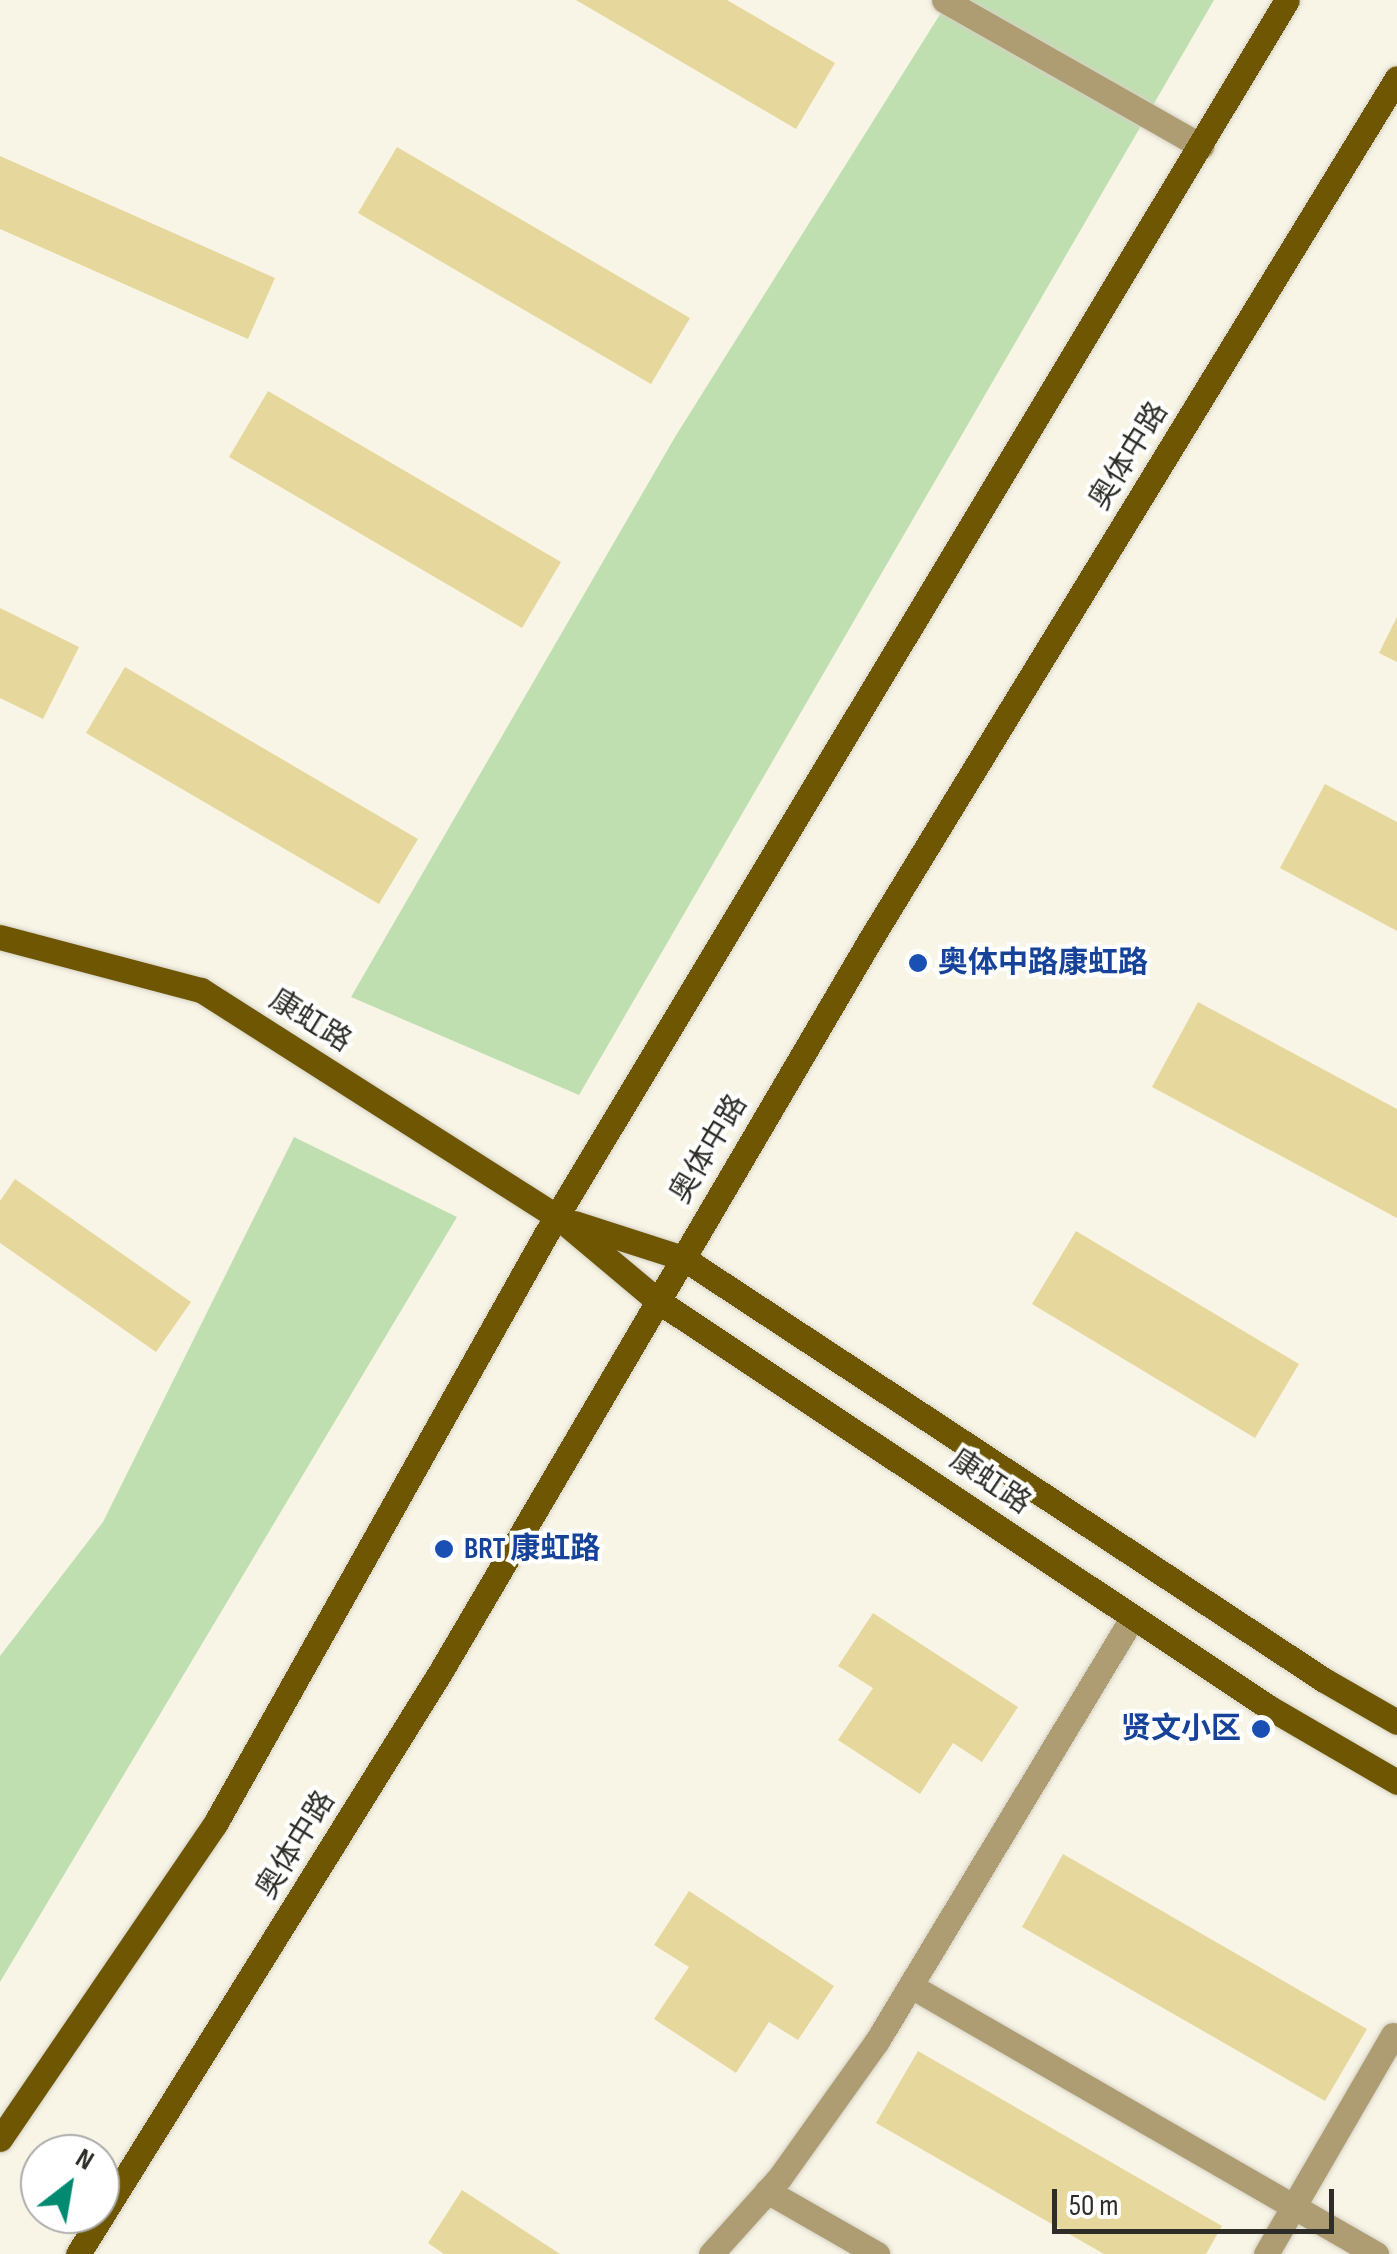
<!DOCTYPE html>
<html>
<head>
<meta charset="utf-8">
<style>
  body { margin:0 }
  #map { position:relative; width:1397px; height:2254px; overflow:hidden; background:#f8f5e6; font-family:"Sofia Sans Condensed","Noto Sans SC",sans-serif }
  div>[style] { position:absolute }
  .green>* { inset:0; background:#c0dfb0 }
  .building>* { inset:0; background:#e6d89d }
  .roads { filter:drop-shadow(0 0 2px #d4d1c4) drop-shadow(0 0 2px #d4d1c4) }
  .minor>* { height:25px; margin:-12.5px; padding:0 12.5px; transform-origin:12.5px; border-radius:12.5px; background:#ae9d72 }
  .major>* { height:25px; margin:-12.5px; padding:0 12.5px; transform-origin:12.5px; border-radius:12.5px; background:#6e5603 }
  .dots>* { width:28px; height:28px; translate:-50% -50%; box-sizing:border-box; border:5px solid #fff; border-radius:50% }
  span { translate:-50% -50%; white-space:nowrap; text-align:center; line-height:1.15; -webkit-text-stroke:8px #fff; paint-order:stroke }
  .street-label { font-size:30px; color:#2e2d28 }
  .transit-label { font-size:30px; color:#164399; font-weight:700 }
  .left { translate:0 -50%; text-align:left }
  .right { translate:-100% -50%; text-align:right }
  .north { position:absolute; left:20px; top:2134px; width:100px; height:100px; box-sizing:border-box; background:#fff; border:2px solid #ababa9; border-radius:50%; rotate:31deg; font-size:28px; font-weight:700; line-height:40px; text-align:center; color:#2e2d28 }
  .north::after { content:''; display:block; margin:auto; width:35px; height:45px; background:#008a71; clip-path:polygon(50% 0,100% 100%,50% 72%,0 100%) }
  .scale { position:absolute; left:1052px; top:2189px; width:282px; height:45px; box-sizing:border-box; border:5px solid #2e2d28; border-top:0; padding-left:12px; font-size:30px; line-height:35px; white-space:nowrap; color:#2e2d28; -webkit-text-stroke:8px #fff; paint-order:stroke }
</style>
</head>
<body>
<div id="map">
  <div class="green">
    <i style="clip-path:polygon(949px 0,1214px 0,579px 1095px,351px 997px,675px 437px)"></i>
    <i style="clip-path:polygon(294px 1137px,457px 1217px,0 1982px,0 1656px,103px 1522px)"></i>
  </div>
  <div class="building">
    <i style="clip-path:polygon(576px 0,727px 0,835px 63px,796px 129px)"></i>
    <i style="clip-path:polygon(397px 147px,690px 318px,651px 384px,358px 213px)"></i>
    <i style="clip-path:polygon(0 156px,275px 278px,248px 339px,0 229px)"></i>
    <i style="clip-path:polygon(268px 391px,561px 562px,522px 628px,229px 457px)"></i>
    <i style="clip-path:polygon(0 608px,79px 647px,43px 719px,0 698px)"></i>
    <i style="clip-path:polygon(1397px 617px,1397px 662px,1379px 653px)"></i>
    <i style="clip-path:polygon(125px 667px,418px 839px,379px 904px,86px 733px)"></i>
    <i style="clip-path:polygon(1325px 784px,1397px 822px,1397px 931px,1280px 868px)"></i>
    <i style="clip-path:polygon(1198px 1002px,1397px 1109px,1397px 1218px,1152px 1087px)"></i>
    <i style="clip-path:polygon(15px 1179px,191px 1302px,156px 1352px,0 1243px,0 1201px)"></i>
    <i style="clip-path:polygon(1076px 1231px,1299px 1364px,1255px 1438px,1032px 1304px)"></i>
    <i style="clip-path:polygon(873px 1613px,1018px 1707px,982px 1762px,953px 1743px,920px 1794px,838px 1740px,873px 1688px,838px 1666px)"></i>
    <i style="clip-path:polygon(1063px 1854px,1367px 2029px,1325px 2101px,1022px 1927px)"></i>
    <i style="clip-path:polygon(689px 1891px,834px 1986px,798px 2040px,769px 2022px,736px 2073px,654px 2019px,689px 1967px,654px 1945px)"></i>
    <i style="clip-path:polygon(918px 2051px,1222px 2226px,1206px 2254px,1104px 2254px,876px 2123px)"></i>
    <i style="clip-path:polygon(462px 2190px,560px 2254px,444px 2254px,428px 2243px)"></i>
  </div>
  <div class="roads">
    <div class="minor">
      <i style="left:944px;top:0;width:296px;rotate:29.6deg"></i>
      <i style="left:911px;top:1986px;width:537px;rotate:29.96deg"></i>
      <i style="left:767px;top:2191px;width:127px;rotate:29.8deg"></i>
      <i style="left:711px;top:2254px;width:103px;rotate:-48.1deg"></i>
      <i style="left:780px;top:2177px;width:167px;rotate:-54.5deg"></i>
      <i style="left:877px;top:2041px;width:495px;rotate:-58.9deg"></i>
      <i style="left:1266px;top:2254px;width:253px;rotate:-59.9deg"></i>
    </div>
    <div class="major">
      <i style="left:0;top:937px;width:208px;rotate:14.8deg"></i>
      <i style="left:201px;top:990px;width:424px;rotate:32.5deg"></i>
      <i style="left:559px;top:1218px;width:129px;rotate:40deg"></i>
      <i style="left:658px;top:1301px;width:735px;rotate:33.63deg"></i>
      <i style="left:1270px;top:1708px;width:147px;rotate:30.2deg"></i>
      <i style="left:574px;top:1223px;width:114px;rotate:17.8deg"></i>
      <i style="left:683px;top:1258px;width:767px;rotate:33.36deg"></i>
      <i style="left:1324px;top:1680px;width:84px;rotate:29.9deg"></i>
      <i style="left:0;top:2139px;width:381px;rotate:-55.7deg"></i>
      <i style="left:215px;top:1824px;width:677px;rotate:-60.71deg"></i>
      <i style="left:546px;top:1234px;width:1439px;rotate:-59.02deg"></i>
      <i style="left:78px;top:2254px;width:687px;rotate:-58.09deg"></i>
      <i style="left:441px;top:1671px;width:848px;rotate:-59.59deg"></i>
      <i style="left:870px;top:940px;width:1010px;rotate:-58.56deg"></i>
    </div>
  </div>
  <div class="dots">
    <i style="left:918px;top:963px;background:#1a4fb4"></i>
    <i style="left:444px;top:1549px;background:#1a4fb4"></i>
    <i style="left:1261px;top:1729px;background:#1a4fb4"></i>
  </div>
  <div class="street-label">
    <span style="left:1129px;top:456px;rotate:-58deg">奥体中路</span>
    <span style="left:310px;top:1021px;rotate:32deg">康虹路</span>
    <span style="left:709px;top:1149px;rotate:-59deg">奥体中路</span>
    <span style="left:990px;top:1482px;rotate:34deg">康虹路</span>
    <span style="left:296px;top:1845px;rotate:-58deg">奥体中路</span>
  </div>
  <div class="transit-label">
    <span class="left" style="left:938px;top:963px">奥体中路康虹路</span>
    <span class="left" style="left:464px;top:1549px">BRT 康虹路</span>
    <span class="right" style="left:1241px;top:1729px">贤文小区</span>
  </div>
  <div class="north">N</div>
  <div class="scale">50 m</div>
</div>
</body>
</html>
